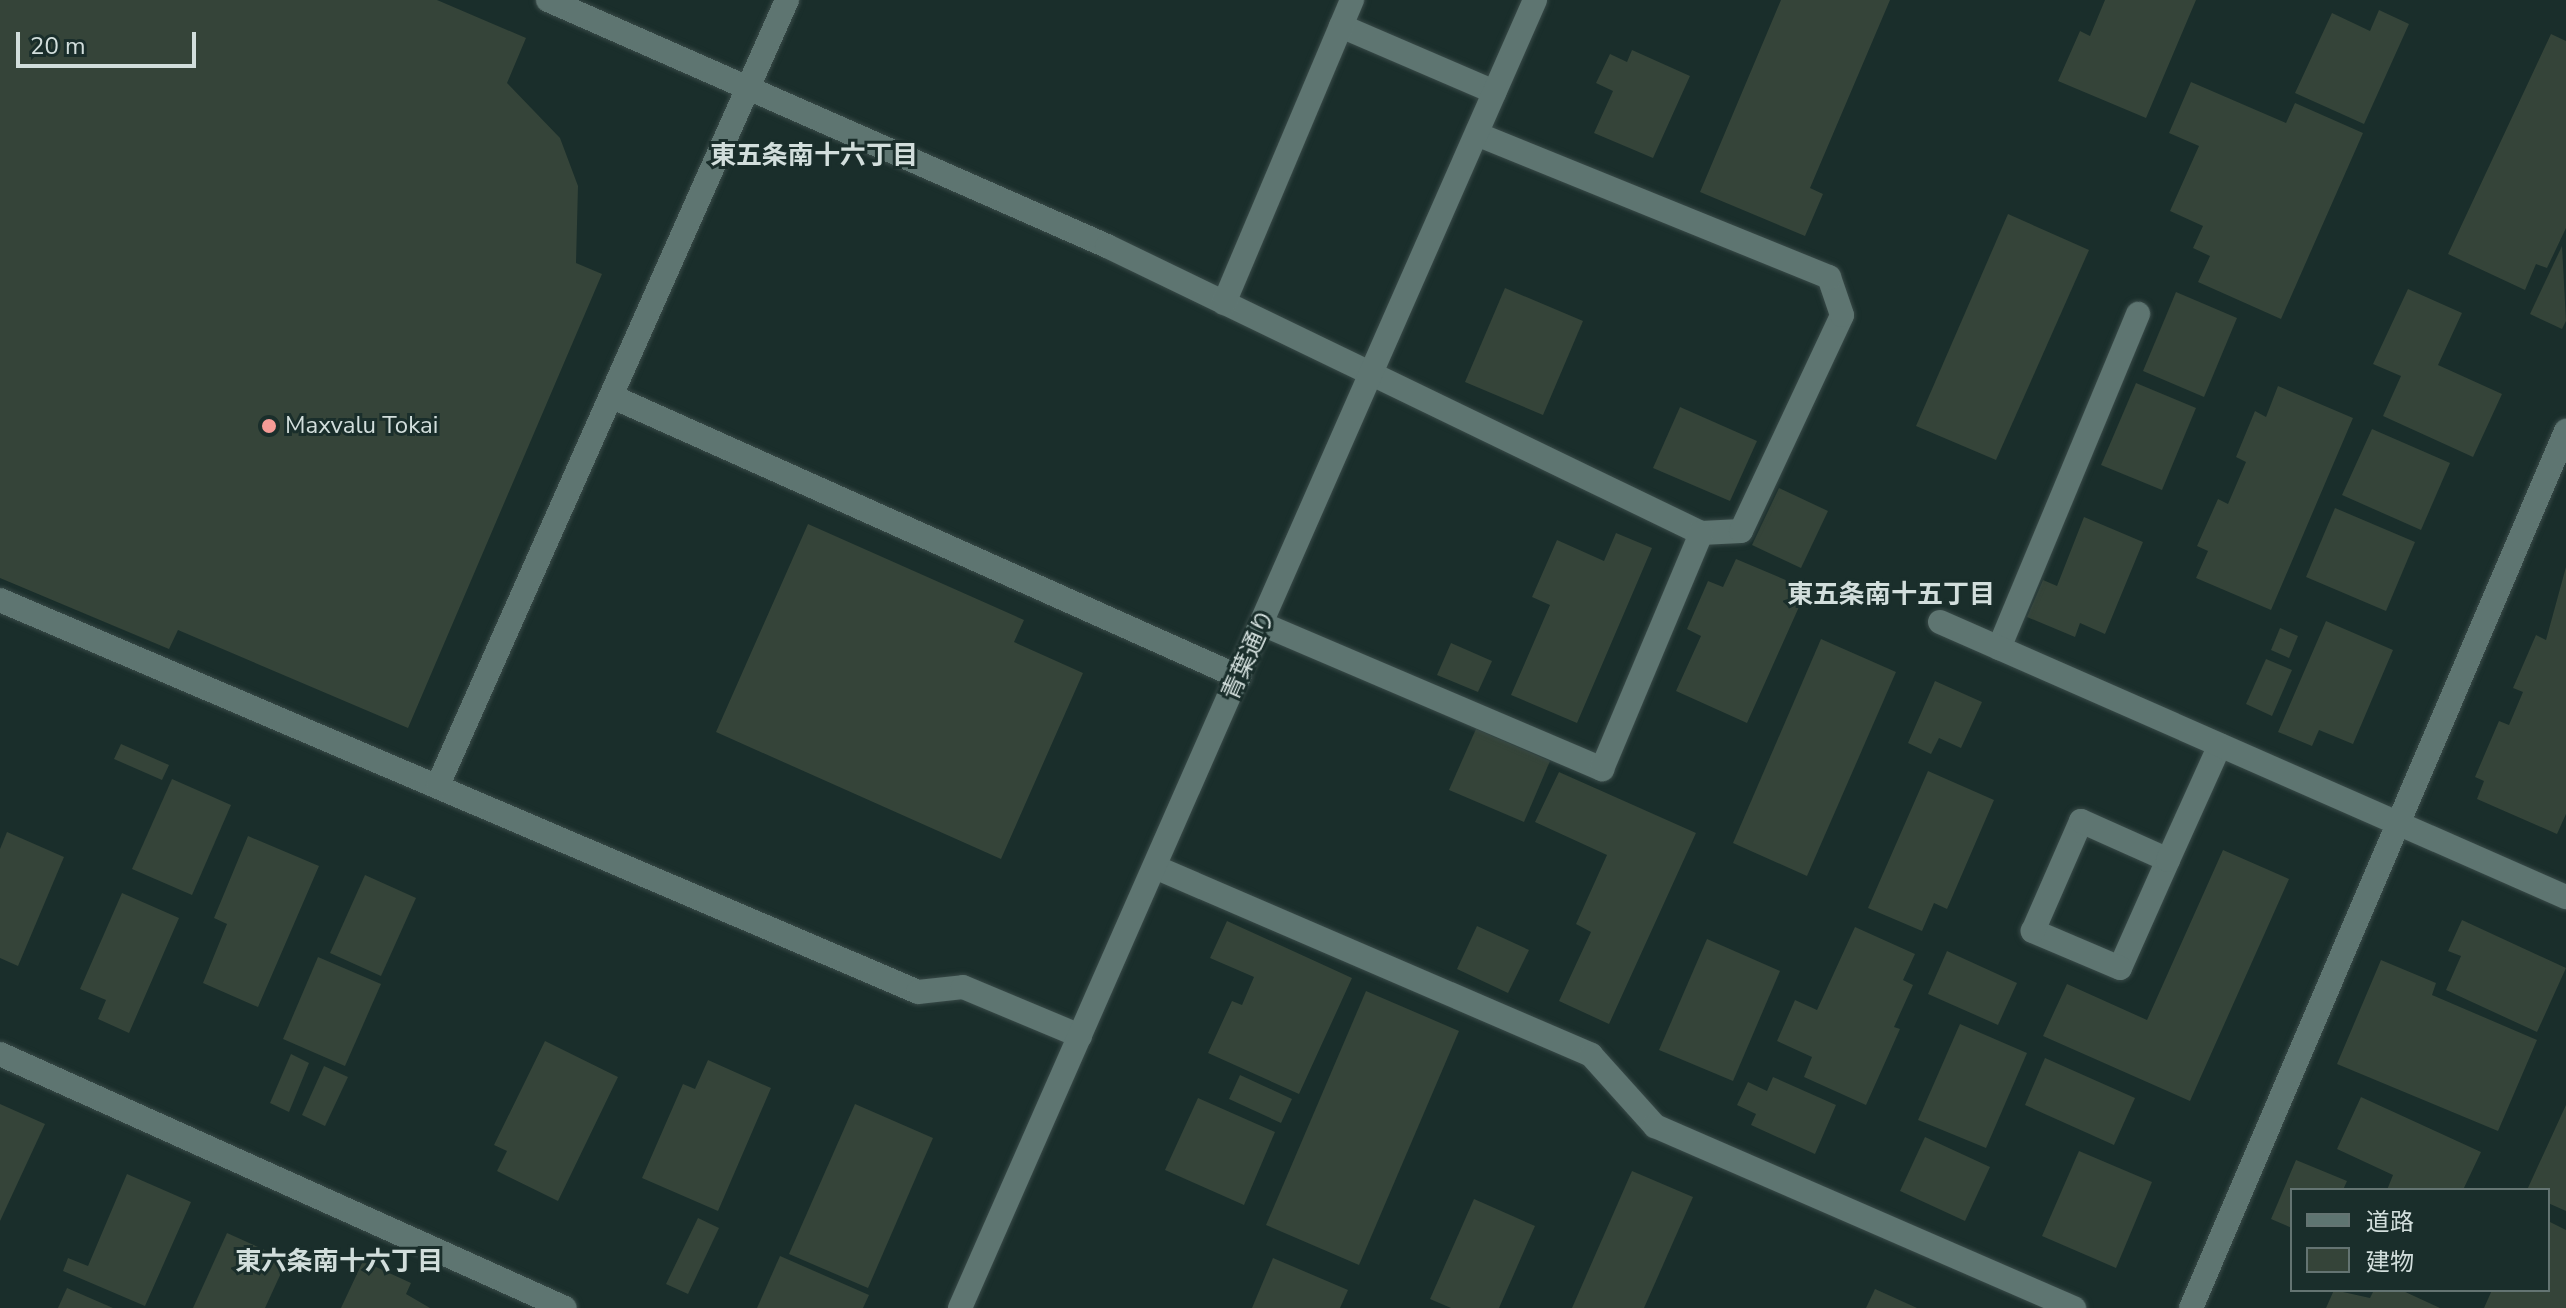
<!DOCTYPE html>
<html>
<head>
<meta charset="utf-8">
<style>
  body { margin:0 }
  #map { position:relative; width:2566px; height:1308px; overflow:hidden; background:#1a2e2b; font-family:"Nunito Sans","Noto Sans JP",sans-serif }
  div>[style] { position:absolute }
  .building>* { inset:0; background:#354439 }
  .roads { filter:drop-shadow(0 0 2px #394a48) drop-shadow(0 0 2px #394a48) }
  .service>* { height:24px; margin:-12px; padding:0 12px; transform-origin:12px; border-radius:12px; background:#5e7571 }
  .minor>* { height:24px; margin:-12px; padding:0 12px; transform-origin:12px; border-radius:12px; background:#5e7571 }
  .tertiary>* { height:24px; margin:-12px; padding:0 12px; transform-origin:12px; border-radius:12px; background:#5e7571 }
  .dots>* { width:22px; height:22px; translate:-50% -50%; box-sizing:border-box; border:4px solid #1a2e2b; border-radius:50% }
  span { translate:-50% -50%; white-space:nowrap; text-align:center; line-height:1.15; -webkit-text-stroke:6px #1a2e2b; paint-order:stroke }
  .poi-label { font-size:24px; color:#d2dedc }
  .left { translate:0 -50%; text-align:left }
  .street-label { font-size:24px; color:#d2dedc }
  .neighbourhood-label { font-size:26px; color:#d2dedc; font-weight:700 }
  .legend { position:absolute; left:2290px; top:1188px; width:260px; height:104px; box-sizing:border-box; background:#1a2e2b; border:2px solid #647472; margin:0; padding:10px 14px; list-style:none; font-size:24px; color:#d2dedc }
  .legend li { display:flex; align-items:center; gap:16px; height:40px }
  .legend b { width:40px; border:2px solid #647472 }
  .scale { position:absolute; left:16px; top:32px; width:180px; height:36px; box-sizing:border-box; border:4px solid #d2dedc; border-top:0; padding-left:10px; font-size:24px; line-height:28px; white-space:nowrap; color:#d2dedc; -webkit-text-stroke:6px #1a2e2b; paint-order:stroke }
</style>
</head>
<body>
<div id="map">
  <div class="building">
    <i style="clip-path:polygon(0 0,437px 0,526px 38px,507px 83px,560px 138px,578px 186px,576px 263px,602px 274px,408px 728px,178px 630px,169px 649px,0 578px)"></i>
    <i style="clip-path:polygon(1781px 0,1890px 0,1810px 188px,1823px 194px,1805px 236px,1700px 192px)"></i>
    <i style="clip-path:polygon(2105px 0,2196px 0,2146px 118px,2058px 81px,2080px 31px,2090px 36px)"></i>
    <i style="clip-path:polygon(2379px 10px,2409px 24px,2364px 124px,2295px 93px,2332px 13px,2370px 31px)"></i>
    <i style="clip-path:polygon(2551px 34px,2566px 41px,2566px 228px,2547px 268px,2536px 264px,2525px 290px,2448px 254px)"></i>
    <i style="clip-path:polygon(1632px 50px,1690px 76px,1653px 158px,1594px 133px,1613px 91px,1596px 83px,1610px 54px,1627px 62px)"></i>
    <i style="clip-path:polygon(2191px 82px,2286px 123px,2295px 103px,2363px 133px,2281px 319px,2198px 282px,2210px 256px,2193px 248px,2203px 226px,2170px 211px,2199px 146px,2169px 133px)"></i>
    <i style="clip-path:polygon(2008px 214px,2089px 250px,1996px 460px,1916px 426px)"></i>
    <i style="clip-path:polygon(2562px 246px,2566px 321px,2562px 329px,2530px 314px)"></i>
    <i style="clip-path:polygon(1505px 288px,1583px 321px,1543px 415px,1465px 382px)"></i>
    <i style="clip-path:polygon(2408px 289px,2462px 313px,2438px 365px,2502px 394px,2473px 457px,2383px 416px,2401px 376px,2373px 364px)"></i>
    <i style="clip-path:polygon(2176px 292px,2237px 318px,2204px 397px,2143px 371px)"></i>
    <i style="clip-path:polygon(2136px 383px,2196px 408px,2162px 490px,2101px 465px)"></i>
    <i style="clip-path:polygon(2278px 386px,2353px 418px,2271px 610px,2196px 578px,2208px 551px,2197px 546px,2218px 499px,2228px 504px,2246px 462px,2236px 457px,2255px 411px,2266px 417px)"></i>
    <i style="clip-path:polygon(1680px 407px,1757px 441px,1730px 501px,1653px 468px)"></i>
    <i style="clip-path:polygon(2372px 429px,2450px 463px,2421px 530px,2342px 495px)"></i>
    <i style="clip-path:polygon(1779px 488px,1828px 511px,1801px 568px,1752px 545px)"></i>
    <i style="clip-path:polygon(2335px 508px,2415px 542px,2386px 611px,2306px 577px)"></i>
    <i style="clip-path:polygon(2084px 517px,2143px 542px,2105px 634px,2080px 623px,2075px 637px,2027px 617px,2043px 580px,2057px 586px)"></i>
    <i style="clip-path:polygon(808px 524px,1024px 620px,1014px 642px,1083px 673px,1001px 859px,716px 732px)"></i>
    <i style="clip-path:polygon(1616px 533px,1652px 548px,1577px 723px,1511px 695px,1550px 605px,1532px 597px,1557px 540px,1604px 561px)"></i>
    <i style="clip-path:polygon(1736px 559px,1807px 589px,1747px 723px,1676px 691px,1701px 636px,1687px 629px,1708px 581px,1723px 587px)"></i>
    <i style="clip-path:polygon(2566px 567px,2566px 814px,2557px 834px,2477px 799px,2484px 781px,2475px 777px,2499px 721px,2509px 725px,2523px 692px,2513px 688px,2536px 635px,2546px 640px)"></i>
    <i style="clip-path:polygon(2326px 621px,2393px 650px,2353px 744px,2319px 730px,2312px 746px,2278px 732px)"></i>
    <i style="clip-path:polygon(2280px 628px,2298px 636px,2289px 658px,2271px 650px)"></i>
    <i style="clip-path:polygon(1821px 639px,1896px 672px,1807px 876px,1733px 843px)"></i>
    <i style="clip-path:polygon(1451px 643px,1492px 661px,1478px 692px,1437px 675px)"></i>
    <i style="clip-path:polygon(2266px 659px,2292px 670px,2272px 716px,2246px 704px)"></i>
    <i style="clip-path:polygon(1935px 681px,1982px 702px,1961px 748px,1939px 738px,1931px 754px,1908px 743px)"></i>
    <i style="clip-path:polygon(1476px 729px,1550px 761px,1524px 822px,1449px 790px)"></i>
    <i style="clip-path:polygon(121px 744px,169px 765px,162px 780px,114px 759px)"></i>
    <i style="clip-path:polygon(1928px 771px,1994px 800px,1947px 909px,1934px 903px,1922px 931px,1868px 908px)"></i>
    <i style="clip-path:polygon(1559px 772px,1696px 833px,1609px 1024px,1559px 1001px,1591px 932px,1576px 924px,1607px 855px,1535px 822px)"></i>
    <i style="clip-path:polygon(172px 779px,231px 805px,192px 895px,132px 869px)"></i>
    <i style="clip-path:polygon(7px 832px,64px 857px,18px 966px,0 958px,0 849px)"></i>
    <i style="clip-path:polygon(248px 836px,319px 866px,258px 1007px,203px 983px,227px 924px,214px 918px)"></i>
    <i style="clip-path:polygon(2223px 850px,2289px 879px,2190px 1101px,2043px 1036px,2067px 984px,2147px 1020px)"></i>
    <i style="clip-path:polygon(365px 875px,416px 898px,381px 976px,330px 953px)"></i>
    <i style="clip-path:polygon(122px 893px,179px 918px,129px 1033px,98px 1019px,106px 1000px,80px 989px)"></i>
    <i style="clip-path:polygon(2462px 920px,2566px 968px,2537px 1032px,2446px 990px,2461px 956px,2448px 951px)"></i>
    <i style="clip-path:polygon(1227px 921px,1352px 978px,1299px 1094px,1208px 1053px,1232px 1001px,1242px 1005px,1254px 977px,1210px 958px)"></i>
    <i style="clip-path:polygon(1477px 926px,1529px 950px,1508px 993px,1457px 969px)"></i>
    <i style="clip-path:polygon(1855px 927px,1915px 954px,1903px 980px,1913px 985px,1894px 1027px,1900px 1029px,1866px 1105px,1804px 1077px,1812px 1057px,1777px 1041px,1795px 1000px,1817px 1010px)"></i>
    <i style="clip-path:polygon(1707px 939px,1780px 971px,1733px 1081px,1659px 1050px)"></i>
    <i style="clip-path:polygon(1947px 951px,2017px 983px,1998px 1025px,1928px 994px)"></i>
    <i style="clip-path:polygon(318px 957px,381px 984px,345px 1066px,283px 1039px)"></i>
    <i style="clip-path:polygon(2381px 960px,2436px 983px,2432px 995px,2537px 1040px,2498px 1131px,2337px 1064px)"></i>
    <i style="clip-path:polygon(1366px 991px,1459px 1031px,1359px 1265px,1266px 1225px)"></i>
    <i style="clip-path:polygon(1960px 1024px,2027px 1053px,1986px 1148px,1918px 1120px)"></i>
    <i style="clip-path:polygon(545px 1041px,618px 1077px,558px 1201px,497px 1171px,507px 1151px,494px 1145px)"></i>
    <i style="clip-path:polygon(291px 1054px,309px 1063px,289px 1112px,270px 1103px)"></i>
    <i style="clip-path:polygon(2045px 1058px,2135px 1098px,2114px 1145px,2025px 1105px)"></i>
    <i style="clip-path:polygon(708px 1060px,771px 1088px,718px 1211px,642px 1178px,683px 1084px,695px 1089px)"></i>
    <i style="clip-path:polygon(324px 1066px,348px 1077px,325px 1126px,302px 1115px)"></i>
    <i style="clip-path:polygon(1240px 1075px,1292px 1099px,1281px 1123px,1229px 1099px)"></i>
    <i style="clip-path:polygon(1773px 1077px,1836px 1105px,1815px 1154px,1751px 1125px,1756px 1114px,1737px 1105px,1748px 1082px,1767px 1091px)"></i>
    <i style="clip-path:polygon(2361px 1097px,2481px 1152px,2463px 1190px,2387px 1190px,2393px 1175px,2337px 1149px)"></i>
    <i style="clip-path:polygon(1198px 1098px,1275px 1132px,1244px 1205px,1165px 1170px)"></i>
    <i style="clip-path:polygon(0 1104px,45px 1124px,0 1221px)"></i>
    <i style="clip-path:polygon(855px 1104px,933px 1138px,868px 1288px,789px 1254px)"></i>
    <i style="clip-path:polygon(2566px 1105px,2566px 1211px,2548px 1203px,2548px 1190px,2527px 1190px)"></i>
    <i style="clip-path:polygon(1925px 1137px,1990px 1167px,1965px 1221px,1900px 1191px)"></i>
    <i style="clip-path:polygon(2079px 1151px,2152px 1182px,2116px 1268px,2042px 1236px)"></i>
    <i style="clip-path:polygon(2296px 1160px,2347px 1181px,2343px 1190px,2292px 1190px,2292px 1228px,2271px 1219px)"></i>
    <i style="clip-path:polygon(1632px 1171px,1693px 1197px,1644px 1308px,1572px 1308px)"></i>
    <i style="clip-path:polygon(127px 1174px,191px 1202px,145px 1306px,63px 1271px,68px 1258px,88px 1266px)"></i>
    <i style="clip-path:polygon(1474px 1199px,1535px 1226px,1499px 1308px,1451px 1308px,1430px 1299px)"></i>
    <i style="clip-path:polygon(698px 1218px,719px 1228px,688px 1294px,666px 1284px)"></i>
    <i style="clip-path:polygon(2548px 1221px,2566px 1230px,2566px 1308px,2484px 1308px,2492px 1290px,2548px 1290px)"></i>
    <i style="clip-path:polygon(227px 1233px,287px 1260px,265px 1308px,193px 1308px)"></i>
    <i style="clip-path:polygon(780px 1256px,869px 1295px,863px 1308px,757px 1308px)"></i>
    <i style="clip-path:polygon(1273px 1258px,1348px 1290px,1340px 1308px,1252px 1308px)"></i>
    <i style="clip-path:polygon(363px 1261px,411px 1283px,406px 1294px,430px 1308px,341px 1308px)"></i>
    <i style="clip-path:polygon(67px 1288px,113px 1308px,58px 1308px)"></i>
    <i style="clip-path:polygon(1875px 1289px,1917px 1308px,1866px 1308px)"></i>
    <i style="clip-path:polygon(2334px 1290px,2370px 1298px,2374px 1290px,2401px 1290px,2440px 1308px,2326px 1308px)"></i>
  </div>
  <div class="roads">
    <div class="service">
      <i style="left:548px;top:0;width:611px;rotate:23.75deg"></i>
      <i style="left:1107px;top:246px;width:660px;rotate:25.79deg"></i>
      <i style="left:1701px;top:533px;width:40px;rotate:-2.9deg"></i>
      <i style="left:1741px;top:531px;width:238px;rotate:-64.9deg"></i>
      <i style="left:1842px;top:315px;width:40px;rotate:-108.9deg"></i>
      <i style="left:1829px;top:277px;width:380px;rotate:-157.9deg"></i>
      <i style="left:1341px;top:26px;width:167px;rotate:23.3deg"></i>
      <i style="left:1224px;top:303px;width:329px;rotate:-67.1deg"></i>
      <i style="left:613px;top:397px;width:686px;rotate:24.1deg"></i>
      <i style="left:0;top:600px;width:998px;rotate:23.12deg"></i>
      <i style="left:918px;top:992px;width:45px;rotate:-6.3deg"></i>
      <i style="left:963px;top:987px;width:127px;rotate:22.7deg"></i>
      <i style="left:1262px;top:624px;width:370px;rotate:23.1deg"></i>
      <i style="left:1602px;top:769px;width:256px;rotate:-67.2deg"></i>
      <i style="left:1999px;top:648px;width:362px;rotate:-67.4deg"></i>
      <i style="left:438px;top:785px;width:859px;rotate:-66.03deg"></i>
      <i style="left:2168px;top:860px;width:118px;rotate:114deg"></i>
      <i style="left:2120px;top:968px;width:95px;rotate:-157deg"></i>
      <i style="left:2033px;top:931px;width:120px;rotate:-66.4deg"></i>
      <i style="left:2081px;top:821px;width:95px;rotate:24.1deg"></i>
      <i style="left:2168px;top:860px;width:126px;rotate:-65.7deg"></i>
    </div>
    <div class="minor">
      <i style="left:1940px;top:622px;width:684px;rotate:23.72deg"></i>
      <i style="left:1155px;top:867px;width:475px;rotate:23.3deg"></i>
      <i style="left:1591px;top:1055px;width:96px;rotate:48deg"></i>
      <i style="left:1655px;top:1126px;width:457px;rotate:23.5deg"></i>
      <i style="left:0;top:1054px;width:619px;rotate:24.21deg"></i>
      <i style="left:2191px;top:1308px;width:954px;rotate:-66.85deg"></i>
    </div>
    <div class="tertiary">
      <i style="left:960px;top:1308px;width:1429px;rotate:-66.27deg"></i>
    </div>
  </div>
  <div class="dots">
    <i style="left:269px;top:426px;background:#f59b97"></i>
  </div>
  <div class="poi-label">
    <span class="left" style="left:285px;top:426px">Maxvalu Tokai</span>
  </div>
  <div class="street-label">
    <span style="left:1249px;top:655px;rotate:-66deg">青葉通り</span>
  </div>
  <div class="neighbourhood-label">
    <span style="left:814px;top:156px">東五条南十六丁目</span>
    <span style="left:1891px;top:595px">東五条南十五丁目</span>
    <span style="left:339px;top:1262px">東六条南十六丁目</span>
  </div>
  <ul class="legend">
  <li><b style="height:10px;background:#5e7571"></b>道路</li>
  <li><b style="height:22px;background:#354439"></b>建物</li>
  </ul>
  <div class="scale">20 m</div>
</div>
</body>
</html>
